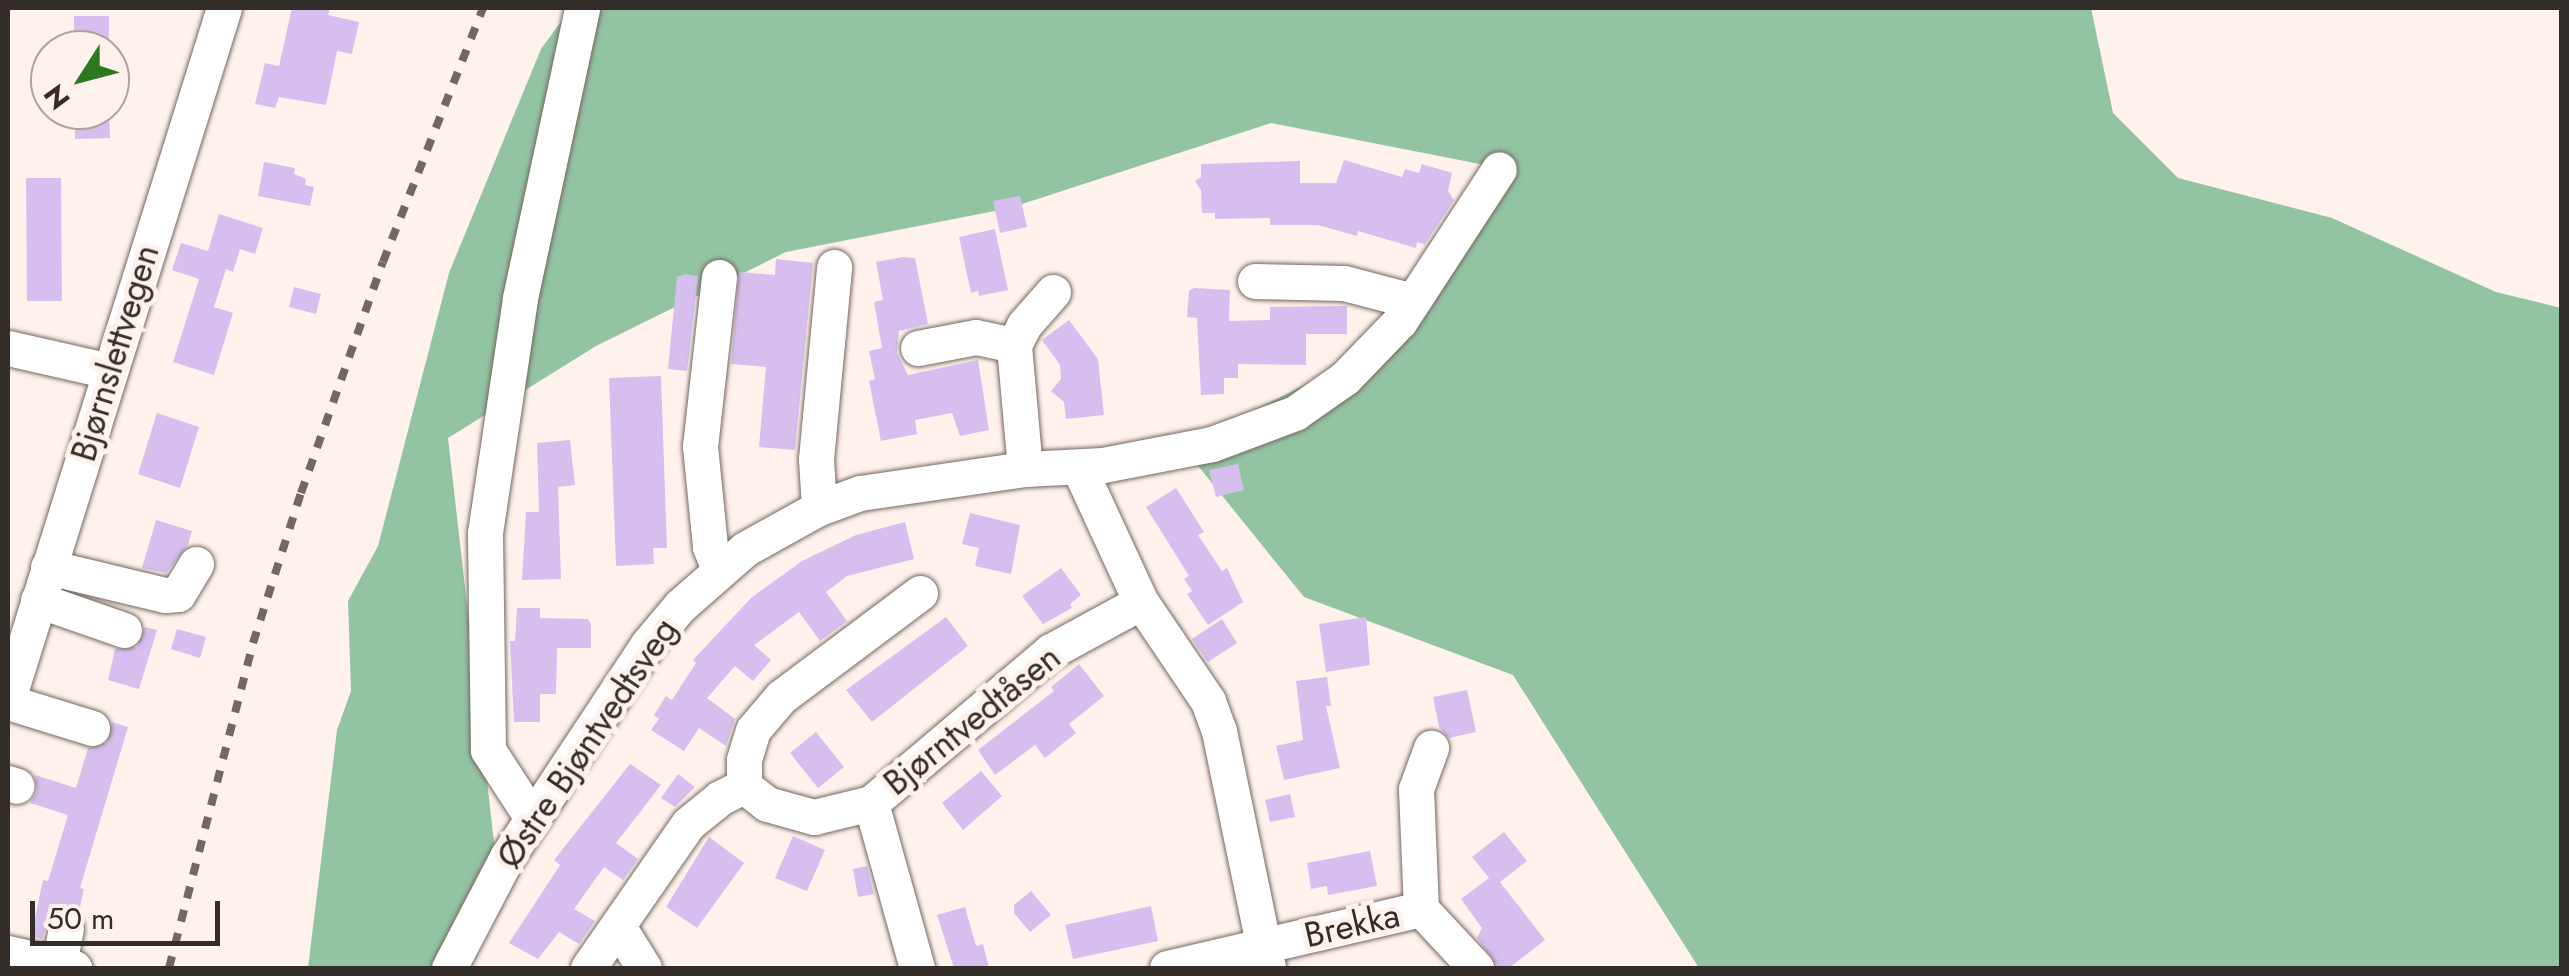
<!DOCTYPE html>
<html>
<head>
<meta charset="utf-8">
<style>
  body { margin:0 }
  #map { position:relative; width:2569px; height:976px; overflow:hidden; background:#fff1eb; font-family:Jost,sans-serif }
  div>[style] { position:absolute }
  .forest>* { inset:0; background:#92c3a2 }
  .building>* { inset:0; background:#d6bfee }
  .roads { filter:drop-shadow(0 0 2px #756760) drop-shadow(0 0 2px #756760) }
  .minor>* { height:35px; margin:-17.5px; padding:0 17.5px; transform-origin:17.5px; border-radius:17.5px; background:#fff }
  .rail>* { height:8px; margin-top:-4px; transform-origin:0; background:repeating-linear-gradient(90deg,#716864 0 12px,transparent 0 24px) }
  span { translate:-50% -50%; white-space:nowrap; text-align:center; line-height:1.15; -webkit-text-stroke:10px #fff1eb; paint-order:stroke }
  .street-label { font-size:35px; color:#332d29 }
  .frame { position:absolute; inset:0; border:10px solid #332d29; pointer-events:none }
  .north { position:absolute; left:30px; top:30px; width:100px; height:100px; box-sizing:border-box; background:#fff1eb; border:2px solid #ada39d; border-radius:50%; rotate:234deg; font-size:28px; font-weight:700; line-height:40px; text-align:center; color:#332d29 }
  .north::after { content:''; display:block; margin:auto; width:35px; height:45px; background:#2a7921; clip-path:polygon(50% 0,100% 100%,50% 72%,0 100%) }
  .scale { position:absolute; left:30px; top:901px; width:190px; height:45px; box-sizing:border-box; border:5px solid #332d29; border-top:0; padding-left:12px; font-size:30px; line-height:35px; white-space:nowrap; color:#332d29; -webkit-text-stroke:8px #fff1eb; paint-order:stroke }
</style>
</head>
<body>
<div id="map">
  <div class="forest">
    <i style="clip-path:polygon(571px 8px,2091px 8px,2113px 113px,2178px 178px,2332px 218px,2496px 292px,2561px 308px,2561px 968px,1699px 968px,1513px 675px,1304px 597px,1182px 446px,1395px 340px,1490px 166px,1271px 123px,1010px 208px,786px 252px,596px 346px,448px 438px,496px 860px,450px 936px,472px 968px,308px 968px,337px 730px,351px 691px,348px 601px,378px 546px,449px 273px,541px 49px)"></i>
  </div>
  <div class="building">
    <i style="clip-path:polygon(292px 8px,330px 8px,328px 15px,359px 22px,352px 54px,337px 51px,326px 105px,279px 97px,275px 108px,255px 104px,265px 63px,279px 66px)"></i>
    <i style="clip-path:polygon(74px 16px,109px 16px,109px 50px,74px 50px)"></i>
    <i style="clip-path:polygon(75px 110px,109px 110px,110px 138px,75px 139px)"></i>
    <i style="clip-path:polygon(1344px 160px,1402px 177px,1405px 169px,1419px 173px,1422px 164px,1452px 173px,1448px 191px,1454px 200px,1425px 244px,1417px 242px,1416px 248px,1358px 231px,1357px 236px,1318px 225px,1270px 225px,1270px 218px,1215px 219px,1215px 213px,1202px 213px,1201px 190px,1195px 181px,1201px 177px,1201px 164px,1300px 161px,1300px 183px,1336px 183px)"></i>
    <i style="clip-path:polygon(264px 162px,295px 168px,294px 174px,306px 179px,305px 185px,314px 187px,310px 206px,258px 196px)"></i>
    <i style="clip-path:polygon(26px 178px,61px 178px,62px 301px,27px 301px)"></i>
    <i style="clip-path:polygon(1020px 196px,1027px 227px,1000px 233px,993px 201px)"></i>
    <i style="clip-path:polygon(219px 214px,263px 228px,255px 254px,240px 249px,233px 272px,226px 269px,214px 307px,233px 313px,214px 375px,173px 362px,199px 279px,172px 270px,181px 243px,208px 251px)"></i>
    <i style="clip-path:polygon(995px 229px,1008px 290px,979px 296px,978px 291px,971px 293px,959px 237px)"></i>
    <i style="clip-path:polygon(903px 257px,915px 258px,928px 324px,899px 331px,897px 353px,908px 375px,978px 360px,989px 430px,960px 436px,952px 413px,915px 420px,917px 434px,881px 441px,869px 381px,875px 379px,869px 351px,882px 348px,874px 302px,883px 300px,876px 262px)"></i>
    <i style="clip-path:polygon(776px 259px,813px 263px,795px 450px,759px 447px,766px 367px,731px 364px,739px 272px,775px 275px)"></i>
    <i style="clip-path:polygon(685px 274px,698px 276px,687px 371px,668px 369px,677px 277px)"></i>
    <i style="clip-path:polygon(294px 287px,321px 294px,316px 314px,289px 307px)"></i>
    <i style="clip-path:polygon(1194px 288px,1230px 290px,1229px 321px,1270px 320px,1270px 307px,1347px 306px,1347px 334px,1306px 334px,1306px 365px,1238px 364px,1238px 378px,1224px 378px,1224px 394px,1201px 395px,1197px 318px,1187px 317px,1189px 291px)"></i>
    <i style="clip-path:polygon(1069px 320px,1098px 359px,1104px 415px,1066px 419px,1064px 402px,1051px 391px,1061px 379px,1060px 365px,1042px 340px)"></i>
    <i style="clip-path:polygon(661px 376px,667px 548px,653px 548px,654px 564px,616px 566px,609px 378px)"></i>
    <i style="clip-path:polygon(157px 413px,199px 427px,180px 488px,138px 474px)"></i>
    <i style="clip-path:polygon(570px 440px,575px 485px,558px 487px,561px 579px,522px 580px,526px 512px,539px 512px,537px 443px)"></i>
    <i style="clip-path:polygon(1238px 464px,1244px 490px,1216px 497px,1209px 470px)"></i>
    <i style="clip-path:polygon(1176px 488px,1204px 532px,1198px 535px,1222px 571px,1227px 568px,1243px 602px,1208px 625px,1187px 594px,1192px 591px,1184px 579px,1189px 576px,1146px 507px)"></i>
    <i style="clip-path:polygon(970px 513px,1020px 525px,1011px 574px,975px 566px,979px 548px,962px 544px)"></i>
    <i style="clip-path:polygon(156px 520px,192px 531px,188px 545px,166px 573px,142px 568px)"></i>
    <i style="clip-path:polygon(905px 522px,914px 559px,847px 576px,826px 592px,847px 621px,820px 641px,799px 612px,754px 645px,771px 660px,753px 681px,735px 666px,707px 698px,735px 719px,726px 746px,699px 728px,684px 751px,651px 730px,659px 719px,654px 715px,666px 696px,672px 700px,696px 663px,693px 660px,751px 598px,802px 561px,856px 535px)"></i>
    <i style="clip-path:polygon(1061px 568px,1081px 595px,1070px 604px,1072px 608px,1043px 624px,1022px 596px)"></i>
    <i style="clip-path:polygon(517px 608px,540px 608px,540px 618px,588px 619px,591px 624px,591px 648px,557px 648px,556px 694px,540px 694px,540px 722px,514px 722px,510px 641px,515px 641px)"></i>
    <i style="clip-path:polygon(946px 617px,968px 646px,872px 722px,846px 690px)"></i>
    <i style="clip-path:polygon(1366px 617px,1370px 665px,1326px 672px,1319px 624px)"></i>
    <i style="clip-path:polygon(1222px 619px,1237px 643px,1208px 662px,1192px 639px)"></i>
    <i style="clip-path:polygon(145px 627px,157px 630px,139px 689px,108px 680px,115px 649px,137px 647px)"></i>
    <i style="clip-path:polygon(177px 629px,206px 637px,200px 658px,171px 649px)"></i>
    <i style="clip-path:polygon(1079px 664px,1104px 696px,1069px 724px,1076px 733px,1045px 758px,1035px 745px,995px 775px,978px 750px,1054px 691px,1051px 687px)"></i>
    <i style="clip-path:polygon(1327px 677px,1331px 706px,1326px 706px,1340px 768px,1284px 780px,1276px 746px,1303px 740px,1296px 681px)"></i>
    <i style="clip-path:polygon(1467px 690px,1476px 732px,1449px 738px,1439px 727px,1433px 697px)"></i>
    <i style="clip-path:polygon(112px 722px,128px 727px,80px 888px,84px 889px,79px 912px,58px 909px,50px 916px,42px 939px,31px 936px,43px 880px,48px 881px,68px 815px,30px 803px,37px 792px,35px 775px,76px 788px,88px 748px,107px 743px)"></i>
    <i style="clip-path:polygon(816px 732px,844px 767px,818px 788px,790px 753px)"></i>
    <i style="clip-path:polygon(630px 764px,661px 785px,616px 843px,638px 859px,623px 880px,604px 867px,574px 909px,595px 921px,579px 944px,559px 932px,538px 959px,509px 943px,560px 865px,554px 860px)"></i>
    <i style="clip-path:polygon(981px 771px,1002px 796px,963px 830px,942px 803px)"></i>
    <i style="clip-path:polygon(678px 774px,695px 787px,675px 807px,661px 798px)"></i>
    <i style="clip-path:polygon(1290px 794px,1295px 817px,1270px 822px,1265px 800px)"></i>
    <i style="clip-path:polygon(1504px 832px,1527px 861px,1500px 882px,1545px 940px,1509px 968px,1499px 968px,1477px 938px,1482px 928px,1461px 899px,1489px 878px,1472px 857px)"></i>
    <i style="clip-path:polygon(793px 836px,825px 850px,807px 891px,775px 878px)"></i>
    <i style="clip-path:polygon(709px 837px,744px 863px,697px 928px,666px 907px)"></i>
    <i style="clip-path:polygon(1370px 851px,1377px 886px,1328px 895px,1327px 886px,1311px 889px,1307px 863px)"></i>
    <i style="clip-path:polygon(867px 866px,874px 894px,858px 897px,853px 869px)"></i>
    <i style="clip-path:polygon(1031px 891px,1051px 915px,1030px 932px,1014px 913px,1014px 905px)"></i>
    <i style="clip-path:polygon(1151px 906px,1158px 941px,1073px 959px,1065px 925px)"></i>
    <i style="clip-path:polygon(965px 907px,976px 946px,983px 944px,989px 968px,954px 968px,937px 915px)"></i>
  </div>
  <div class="roads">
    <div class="minor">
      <i style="left:719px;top:277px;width:170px;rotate:96.4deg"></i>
      <i style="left:700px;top:446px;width:101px;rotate:84.3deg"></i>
      <i style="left:710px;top:547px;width:24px;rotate:68deg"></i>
      <i style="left:1255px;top:281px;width:89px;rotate:1.3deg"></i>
      <i style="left:1344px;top:283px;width:71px;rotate:14.6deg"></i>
      <i style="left:8px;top:348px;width:104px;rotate:12.8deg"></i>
      <i style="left:918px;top:348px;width:59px;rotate:-10.7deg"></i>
      <i style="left:976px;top:337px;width:39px;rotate:12deg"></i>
      <i style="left:1079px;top:468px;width:148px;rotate:65.2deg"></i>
      <i style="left:1141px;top:602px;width:120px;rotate:55.9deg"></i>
      <i style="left:1208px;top:701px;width:32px;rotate:70deg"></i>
      <i style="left:1219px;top:731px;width:242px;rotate:78.3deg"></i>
      <i style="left:1025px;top:469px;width:124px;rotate:-95.1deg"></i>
      <i style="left:1014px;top:345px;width:22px;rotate:-63deg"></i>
      <i style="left:1024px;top:325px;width:44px;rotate:-48.7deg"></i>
      <i style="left:819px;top:508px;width:49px;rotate:-93.5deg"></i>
      <i style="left:816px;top:459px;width:193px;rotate:-84.6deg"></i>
      <i style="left:48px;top:567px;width:120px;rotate:13.5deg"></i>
      <i style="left:165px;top:595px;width:13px;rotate:-4deg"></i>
      <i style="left:178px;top:594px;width:35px;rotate:-59deg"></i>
      <i style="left:920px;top:593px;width:174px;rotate:143.2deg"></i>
      <i style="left:781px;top:697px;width:43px;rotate:130.3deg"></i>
      <i style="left:753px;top:730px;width:31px;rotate:107deg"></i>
      <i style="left:744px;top:760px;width:26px;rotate:90deg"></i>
      <i style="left:744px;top:786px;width:29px;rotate:38deg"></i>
      <i style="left:767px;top:804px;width:49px;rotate:15.5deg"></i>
      <i style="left:814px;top:817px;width:59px;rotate:-13.8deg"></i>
      <i style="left:871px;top:803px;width:236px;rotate:-40.2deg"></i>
      <i style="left:1051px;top:651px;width:102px;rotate:-28.6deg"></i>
      <i style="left:38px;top:600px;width:91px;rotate:19.2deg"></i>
      <i style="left:8px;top:699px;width:724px;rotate:-72.64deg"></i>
      <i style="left:8px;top:702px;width:88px;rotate:17.2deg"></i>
      <i style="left:8px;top:783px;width:9px;rotate:18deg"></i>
      <i style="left:871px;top:803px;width:171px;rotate:74.4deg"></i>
      <i style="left:532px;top:818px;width:81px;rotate:-122.9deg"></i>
      <i style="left:488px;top:750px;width:217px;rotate:-90.8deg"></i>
      <i style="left:485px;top:533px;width:238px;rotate:-81.5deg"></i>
      <i style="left:520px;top:298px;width:297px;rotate:-77.9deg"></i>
      <i style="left:1421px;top:909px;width:120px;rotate:-92.4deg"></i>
      <i style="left:1416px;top:789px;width:44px;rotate:-69.9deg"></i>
      <i style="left:618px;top:926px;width:49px;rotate:58.2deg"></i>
      <i style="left:8px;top:953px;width:68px;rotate:12.8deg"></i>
      <i style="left:59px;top:964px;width:36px;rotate:-79deg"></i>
      <i style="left:449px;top:968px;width:125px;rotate:-62.4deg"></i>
      <i style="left:507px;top:857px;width:255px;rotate:-56.5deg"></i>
      <i style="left:648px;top:644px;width:50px;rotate:-49.9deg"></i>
      <i style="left:680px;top:606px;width:86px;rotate:-41.2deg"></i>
      <i style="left:745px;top:549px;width:85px;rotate:-29deg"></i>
      <i style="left:819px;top:508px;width:44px;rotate:-20.1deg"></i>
      <i style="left:860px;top:493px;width:167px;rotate:-8.3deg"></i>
      <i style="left:1025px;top:469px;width:78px;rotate:-2.9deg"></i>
      <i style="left:1103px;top:465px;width:111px;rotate:-10.9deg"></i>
      <i style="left:1212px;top:444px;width:89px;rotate:-20.5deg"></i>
      <i style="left:1295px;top:413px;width:61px;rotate:-35deg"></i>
      <i style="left:1345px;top:378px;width:79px;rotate:-46deg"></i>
      <i style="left:1400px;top:321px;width:181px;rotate:-56.9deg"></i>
      <i style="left:588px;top:968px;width:175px;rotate:-55.2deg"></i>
      <i style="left:688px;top:824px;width:41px;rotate:-39.1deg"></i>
      <i style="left:720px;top:798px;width:27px;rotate:-27deg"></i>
      <i style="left:1167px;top:968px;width:261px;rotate:-13.1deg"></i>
      <i style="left:1421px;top:909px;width:81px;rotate:47deg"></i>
    </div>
  </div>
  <div class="rail">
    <i style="left:169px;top:968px;width:336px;rotate:-75.5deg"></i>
    <i style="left:253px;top:643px;width:157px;rotate:-72.3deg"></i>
    <i style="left:301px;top:493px;width:245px;rotate:-70.5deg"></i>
    <i style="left:383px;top:262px;width:273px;rotate:-68.5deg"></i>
  </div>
  <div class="street-label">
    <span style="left:115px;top:353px;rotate:-73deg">Bjørnslettvegen</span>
    <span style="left:972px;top:720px;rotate:-39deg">Bjørntvedtåsen</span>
    <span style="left:587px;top:743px;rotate:-56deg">Østre Bjøntvedtsveg</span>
    <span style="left:1352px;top:925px;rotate:-13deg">Brekka</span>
  </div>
  <div class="frame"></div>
  <div class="north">N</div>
  <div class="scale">50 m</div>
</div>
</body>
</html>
